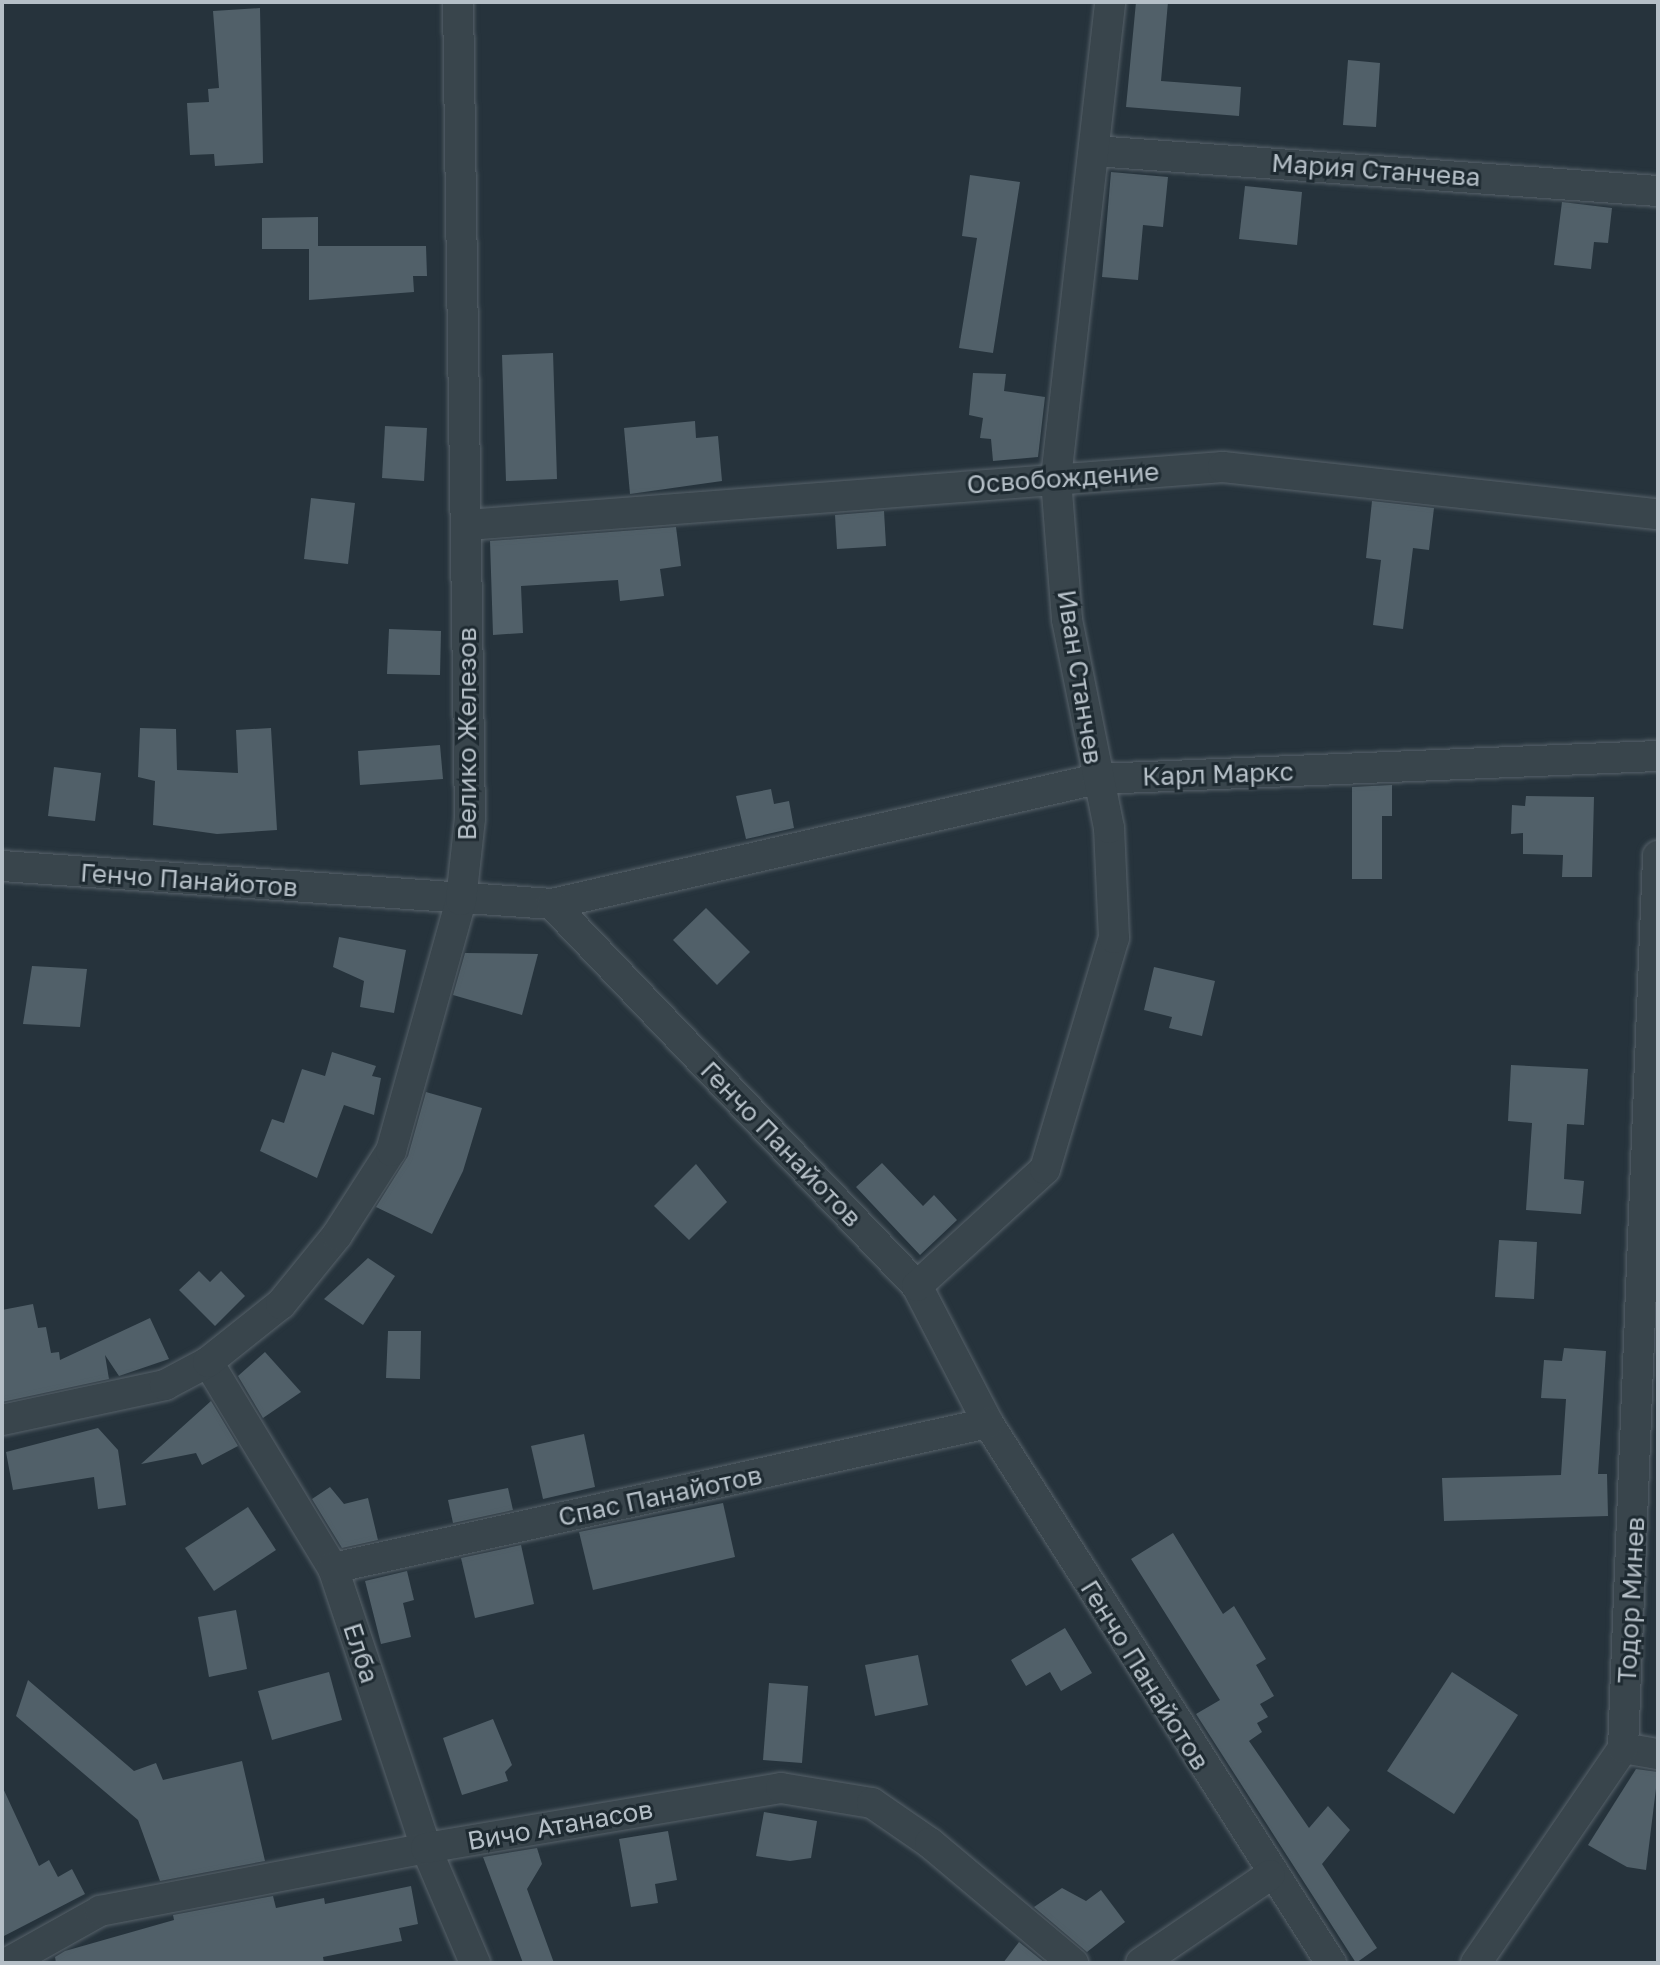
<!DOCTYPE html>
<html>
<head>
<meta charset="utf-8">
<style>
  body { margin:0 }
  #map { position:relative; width:1660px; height:1965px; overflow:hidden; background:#26333c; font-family:"Golos Text",sans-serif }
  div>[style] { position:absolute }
  .building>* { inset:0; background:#516069 }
  .roads { filter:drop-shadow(0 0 2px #57626a) drop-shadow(0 0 2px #57626a) }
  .minor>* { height:30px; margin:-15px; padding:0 15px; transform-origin:15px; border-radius:15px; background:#39454c }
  span { translate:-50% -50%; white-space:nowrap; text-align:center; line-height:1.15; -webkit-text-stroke:6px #1e2a31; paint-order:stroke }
  .street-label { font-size:26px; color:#b5bfc7 }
  .frame { position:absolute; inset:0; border:4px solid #b5bfc7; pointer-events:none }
</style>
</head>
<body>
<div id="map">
  <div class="building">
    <i style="clip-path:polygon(1136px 2px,1168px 2px,1161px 81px,1241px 87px,1239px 116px,1126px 107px)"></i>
    <i style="clip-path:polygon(260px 8px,263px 163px,215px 166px,214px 154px,190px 155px,187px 103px,209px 102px,208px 89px,219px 88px,213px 11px)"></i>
    <i style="clip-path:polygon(1348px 60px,1380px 63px,1376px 127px,1343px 125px)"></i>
    <i style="clip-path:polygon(1111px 172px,1168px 177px,1163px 227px,1143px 225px,1138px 280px,1102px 277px)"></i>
    <i style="clip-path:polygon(970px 175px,1020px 182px,993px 353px,959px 348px,977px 238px,962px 236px)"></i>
    <i style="clip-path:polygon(1245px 186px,1302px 192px,1297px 245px,1239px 239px)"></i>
    <i style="clip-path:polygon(1562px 202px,1612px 208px,1608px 243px,1594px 242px,1591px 269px,1554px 265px)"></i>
    <i style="clip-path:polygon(318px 217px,318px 246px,426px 246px,427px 276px,413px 276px,414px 292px,309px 300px,309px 249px,262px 249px,262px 218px)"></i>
    <i style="clip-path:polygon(553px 353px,557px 479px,506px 481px,502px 355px)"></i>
    <i style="clip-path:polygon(973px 373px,1006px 374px,1004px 391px,1045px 397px,1038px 457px,993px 461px,991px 439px,980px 438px,983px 418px,969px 415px)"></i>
    <i style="clip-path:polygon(695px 421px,696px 438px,718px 436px,722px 481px,630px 494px,624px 428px)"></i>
    <i style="clip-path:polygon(385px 426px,427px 428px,424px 481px,382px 478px)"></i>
    <i style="clip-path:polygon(311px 498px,355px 503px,348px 564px,304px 559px)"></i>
    <i style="clip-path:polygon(1372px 501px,1434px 508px,1429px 550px,1413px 548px,1403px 629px,1373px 625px,1381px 560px,1366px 558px)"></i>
    <i style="clip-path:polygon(884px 511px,886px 546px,837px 549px,835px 515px)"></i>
    <i style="clip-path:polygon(676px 527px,681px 566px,660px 569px,664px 596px,620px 601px,618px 580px,521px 586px,523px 633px,493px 635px,490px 541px)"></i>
    <i style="clip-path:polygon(389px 629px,441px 631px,440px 675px,387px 674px)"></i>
    <i style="clip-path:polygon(140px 728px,176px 729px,177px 770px,238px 773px,236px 730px,271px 728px,277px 830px,217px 834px,153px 825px,155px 781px,138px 777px)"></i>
    <i style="clip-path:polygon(440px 745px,443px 779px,360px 785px,358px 751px)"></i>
    <i style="clip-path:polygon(54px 767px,101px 773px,95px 821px,48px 816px)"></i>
    <i style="clip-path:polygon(1392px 785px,1392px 816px,1382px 816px,1382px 879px,1352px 879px,1352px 787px)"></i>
    <i style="clip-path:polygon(771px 789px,774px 804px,789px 801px,794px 828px,746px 839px,736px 796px)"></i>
    <i style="clip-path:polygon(1526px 796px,1594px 797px,1592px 877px,1562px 877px,1563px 855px,1523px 854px,1523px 833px,1511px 834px,1512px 805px,1525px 806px)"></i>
    <i style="clip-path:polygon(706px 908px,750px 952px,717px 985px,673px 940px)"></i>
    <i style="clip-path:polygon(339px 937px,406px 950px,394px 1013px,360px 1007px,364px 981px,333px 967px)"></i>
    <i style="clip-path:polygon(465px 953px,538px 954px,522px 1015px,453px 995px)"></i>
    <i style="clip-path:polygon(32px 966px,87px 969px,80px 1027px,23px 1024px)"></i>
    <i style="clip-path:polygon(1154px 967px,1215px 981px,1202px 1036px,1169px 1028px,1172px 1017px,1144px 1010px)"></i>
    <i style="clip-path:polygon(332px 1052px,376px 1066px,372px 1076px,381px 1078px,374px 1115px,344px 1105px,317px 1178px,260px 1151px,272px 1119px,284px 1123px,302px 1069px,325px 1076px)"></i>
    <i style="clip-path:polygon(1511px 1065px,1588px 1069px,1584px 1125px,1567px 1124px,1564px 1179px,1584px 1181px,1581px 1214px,1526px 1210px,1532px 1123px,1508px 1121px)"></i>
    <i style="clip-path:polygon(426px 1092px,482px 1108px,463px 1171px,432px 1234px,376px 1207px,408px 1156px)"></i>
    <i style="clip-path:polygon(882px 1163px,923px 1206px,934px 1195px,957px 1220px,920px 1255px,856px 1187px)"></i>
    <i style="clip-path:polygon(696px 1164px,727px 1202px,689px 1240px,654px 1206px)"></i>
    <i style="clip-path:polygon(1499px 1240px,1537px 1242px,1534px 1299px,1495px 1297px)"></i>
    <i style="clip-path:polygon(368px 1258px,395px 1276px,363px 1325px,324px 1299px)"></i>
    <i style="clip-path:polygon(199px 1271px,210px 1282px,221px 1271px,245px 1296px,215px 1326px,179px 1290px)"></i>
    <i style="clip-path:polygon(33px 1304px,38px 1328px,46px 1327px,51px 1353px,59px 1352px,60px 1360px,150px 1318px,169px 1359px,119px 1376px,105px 1355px,109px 1379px,2px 1402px,2px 1310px)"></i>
    <i style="clip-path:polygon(388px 1331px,421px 1331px,420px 1379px,386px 1378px)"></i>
    <i style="clip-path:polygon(1564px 1348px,1606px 1351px,1598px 1474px,1607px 1474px,1608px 1516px,1444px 1521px,1442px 1478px,1561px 1475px,1566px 1399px,1541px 1398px,1544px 1360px,1562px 1361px)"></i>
    <i style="clip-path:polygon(265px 1352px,301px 1392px,263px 1418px,238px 1376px)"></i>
    <i style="clip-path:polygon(211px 1401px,238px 1446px,202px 1465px,196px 1453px,141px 1464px)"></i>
    <i style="clip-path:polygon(98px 1428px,118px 1450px,126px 1505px,98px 1509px,94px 1477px,13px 1490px,6px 1452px)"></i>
    <i style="clip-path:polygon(584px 1434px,595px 1487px,543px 1499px,531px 1446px)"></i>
    <i style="clip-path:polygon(330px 1487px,344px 1504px,368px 1498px,378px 1540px,342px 1548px,312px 1499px)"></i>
    <i style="clip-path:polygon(508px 1488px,513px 1510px,453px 1523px,448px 1500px)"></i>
    <i style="clip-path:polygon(723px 1503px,735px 1557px,593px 1590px,579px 1532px)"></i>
    <i style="clip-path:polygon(248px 1507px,276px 1550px,214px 1591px,185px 1548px)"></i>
    <i style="clip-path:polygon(1173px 1533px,1223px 1614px,1234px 1606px,1266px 1659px,1256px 1665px,1274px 1696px,1260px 1704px,1268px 1717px,1257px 1723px,1262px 1732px,1249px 1741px,1309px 1828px,1328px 1806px,1350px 1830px,1322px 1864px,1377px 1948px,1356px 1963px,1196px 1714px,1220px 1700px,1131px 1559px)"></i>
    <i style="clip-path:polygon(521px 1545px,534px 1604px,475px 1618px,461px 1558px)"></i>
    <i style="clip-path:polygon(407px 1571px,414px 1600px,403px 1603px,411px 1637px,381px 1644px,365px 1581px)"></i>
    <i style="clip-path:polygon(236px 1610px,247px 1669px,209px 1677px,198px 1617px)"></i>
    <i style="clip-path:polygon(1065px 1628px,1092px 1673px,1061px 1691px,1050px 1672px,1026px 1686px,1011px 1660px)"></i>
    <i style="clip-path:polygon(918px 1655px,928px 1705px,875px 1716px,865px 1665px)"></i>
    <i style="clip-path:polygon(329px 1672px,342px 1720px,272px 1740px,258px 1691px)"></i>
    <i style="clip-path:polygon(1452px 1672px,1518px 1715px,1454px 1814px,1387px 1771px)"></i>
    <i style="clip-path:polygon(28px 1680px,134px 1771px,156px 1763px,163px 1780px,242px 1761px,265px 1861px,160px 1881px,138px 1820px,16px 1716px)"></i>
    <i style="clip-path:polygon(769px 1683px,808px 1686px,802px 1763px,763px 1760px)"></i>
    <i style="clip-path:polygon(493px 1719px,512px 1765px,505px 1772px,508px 1781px,462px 1795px,443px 1738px)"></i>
    <i style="clip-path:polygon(1636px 1769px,1658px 1772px,1646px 1870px,1627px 1867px,1588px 1845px)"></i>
    <i style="clip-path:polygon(2px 1786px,39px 1866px,49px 1860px,58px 1877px,72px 1869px,85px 1894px,2px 1937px)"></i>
    <i style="clip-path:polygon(764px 1812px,817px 1821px,811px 1858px,790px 1861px,756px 1856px)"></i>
    <i style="clip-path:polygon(668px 1831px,677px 1880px,655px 1884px,658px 1903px,631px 1907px,619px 1839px)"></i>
    <i style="clip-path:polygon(537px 1848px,542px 1864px,527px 1889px,554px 1963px,523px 1963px,483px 1857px)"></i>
    <i style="clip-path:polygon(411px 1886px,418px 1924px,399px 1928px,402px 1941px,323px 1957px,324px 1963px,56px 1963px,55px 1957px,65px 1951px,174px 1920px,173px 1915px,273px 1896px,276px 1908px,324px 1898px,325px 1904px)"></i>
    <i style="clip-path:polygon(1062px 1888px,1086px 1901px,1101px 1890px,1125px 1922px,1087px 1952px,1034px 1907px)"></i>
    <i style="clip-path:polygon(1019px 1942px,1045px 1963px,1003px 1963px)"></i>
  </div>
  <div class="roads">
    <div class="minor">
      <i style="left:1094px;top:151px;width:565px;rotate:4.06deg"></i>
      <i style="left:467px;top:525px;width:758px;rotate:-4.39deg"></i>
      <i style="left:1223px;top:467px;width:438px;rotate:6.2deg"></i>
      <i style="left:2px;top:866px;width:551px;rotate:3.95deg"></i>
      <i style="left:552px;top:904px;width:559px;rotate:-12.92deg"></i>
      <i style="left:1097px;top:779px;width:561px;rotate:-2.35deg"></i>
      <i style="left:552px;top:904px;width:528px;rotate:46.3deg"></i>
      <i style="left:917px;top:1286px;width:154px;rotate:62.6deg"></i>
      <i style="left:988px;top:1423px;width:640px;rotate:57.58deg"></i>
      <i style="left:917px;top:1286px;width:173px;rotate:-42.4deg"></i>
      <i style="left:1045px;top:1169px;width:241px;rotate:-73.4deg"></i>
      <i style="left:1114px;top:938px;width:110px;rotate:-92.6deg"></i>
      <i style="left:1109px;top:828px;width:213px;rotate:-101.4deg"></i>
      <i style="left:1067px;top:619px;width:141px;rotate:-94.5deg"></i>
      <i style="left:1056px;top:478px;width:479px;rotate:-83.5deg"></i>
      <i style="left:208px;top:1362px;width:241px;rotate:58.8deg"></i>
      <i style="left:333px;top:1568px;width:295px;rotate:71.6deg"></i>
      <i style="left:426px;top:1848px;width:125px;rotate:66.9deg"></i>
      <i style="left:2px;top:1420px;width:167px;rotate:-12.1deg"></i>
      <i style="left:165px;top:1385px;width:49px;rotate:-28.1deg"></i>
      <i style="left:208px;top:1362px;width:93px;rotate:-38.5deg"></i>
      <i style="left:281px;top:1304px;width:89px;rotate:-50.9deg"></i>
      <i style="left:337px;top:1235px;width:100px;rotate:-57.3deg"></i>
      <i style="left:391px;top:1151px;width:261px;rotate:-74.4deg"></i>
      <i style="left:461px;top:900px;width:81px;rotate:-83.7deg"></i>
      <i style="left:470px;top:819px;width:817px;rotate:-90.84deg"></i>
      <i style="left:333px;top:1568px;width:671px;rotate:-12.48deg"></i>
      <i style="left:1623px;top:1748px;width:36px;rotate:10deg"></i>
      <i style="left:7px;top:1963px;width:107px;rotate:-29.2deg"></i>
      <i style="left:100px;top:1911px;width:332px;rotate:-10.9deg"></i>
      <i style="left:426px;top:1848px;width:360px;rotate:-9.6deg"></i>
      <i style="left:781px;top:1788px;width:92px;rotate:9.4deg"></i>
      <i style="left:872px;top:1803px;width:70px;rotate:34.6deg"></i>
      <i style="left:930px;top:1843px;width:187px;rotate:40deg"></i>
      <i style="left:1141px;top:1963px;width:156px;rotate:-34.3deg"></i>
      <i style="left:1476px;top:1963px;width:260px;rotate:-55.6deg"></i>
      <i style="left:1623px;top:1748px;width:893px;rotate:-87.75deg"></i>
    </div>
  </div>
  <div class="street-label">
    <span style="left:1376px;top:170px;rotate:4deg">Мария Станчева</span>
    <span style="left:1063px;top:478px;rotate:-4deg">Освобождение</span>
    <span style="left:1080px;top:677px;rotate:81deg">Иван Станчев</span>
    <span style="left:467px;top:734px;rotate:-90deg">Велико Железов</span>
    <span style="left:1218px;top:774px;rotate:-2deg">Карл Маркс</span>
    <span style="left:189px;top:880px;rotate:4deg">Генчо Панайотов</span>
    <span style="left:781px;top:1144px;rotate:46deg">Генчо Панайотов</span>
    <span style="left:660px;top:1496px;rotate:-12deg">Спас Панайотов</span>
    <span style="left:1631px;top:1600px;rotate:-87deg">Тодор Минев</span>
    <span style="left:361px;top:1653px;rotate:72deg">Елба</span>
    <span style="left:1145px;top:1675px;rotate:58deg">Генчо Панайотов</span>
    <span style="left:560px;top:1825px;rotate:-10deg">Вичо Атанасов</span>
  </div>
  <div class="frame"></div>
</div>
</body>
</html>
